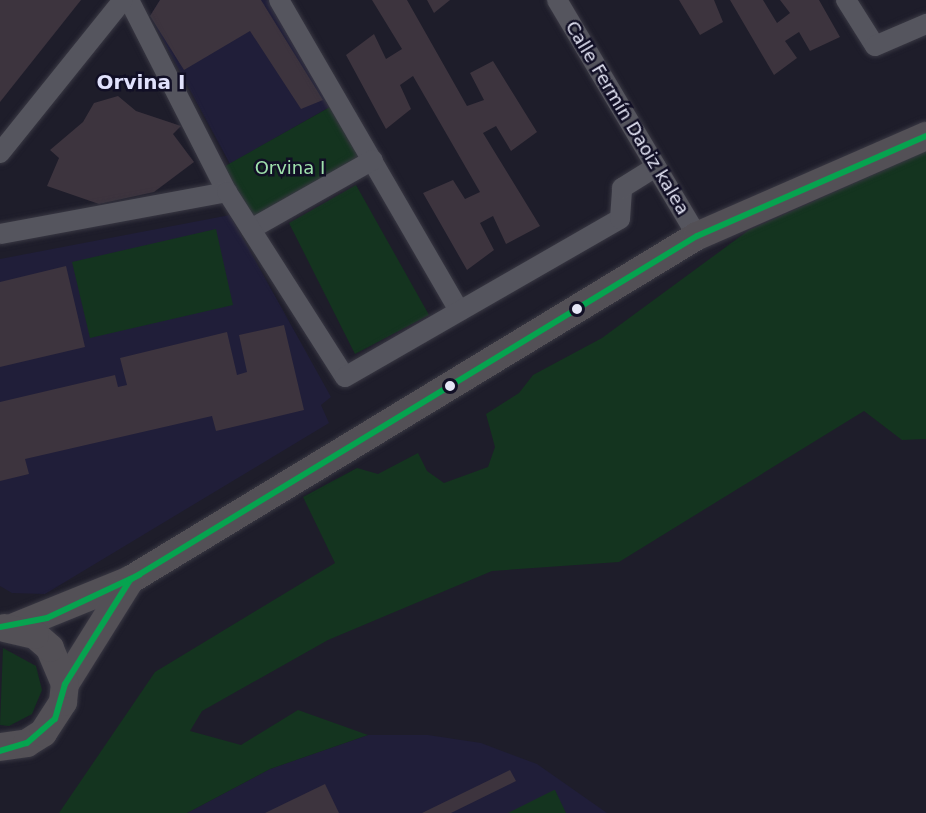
<!DOCTYPE html>
<html>
<head>
<meta charset="utf-8">
<style>
  body { margin:0 }
  #map { position:relative; width:926px; height:813px; overflow:hidden; background:#1e1d2a; font-family:"DejaVu Sans",sans-serif }
  div>[style] { position:absolute }
  .built>* { inset:0; background:#201e39 }
  .green>* { inset:0; background:#14341f }
  .building>* { inset:0; background:#3d343e }
  .roads { filter:drop-shadow(0 0 2px #393843) drop-shadow(0 0 2px #393843) }
  .street>* { height:20px; margin:-10px; padding:0 10px; transform-origin:10px; border-radius:10px; background:#55555e }
  .secondary>* { height:28px; margin:-14px; padding:0 14px; transform-origin:14px; border-radius:14px; background:#535056 }
  .bus-1>* { height:6px; margin:-3px; padding:0 3px; transform-origin:3px; border-radius:3px; background:#06a34f }
  .dots>* { width:16px; height:16px; translate:-50% -50%; box-sizing:border-box; border:3px solid #110f25; border-radius:50% }
  span { translate:-50% -50%; white-space:nowrap; text-align:center; line-height:1.15; -webkit-text-stroke:5px #110f25; paint-order:stroke }
  .street-label { font-size:18px; color:#e5e6f6 }
  .park-label { font-size:18px; color:#9fe1ac }
  .neighbourhood-label { font-size:20px; color:#e1e2fc; font-weight:700 }
</style>
</head>
<body>
<div id="map">
  <div class="built">
    <i style="clip-path:polygon(160px 0,271px 0,333px 105px,230px 164px,150px 16px)"></i>
    <i style="clip-path:polygon(230px 215px,331px 397px,321px 405px,329px 423px,45px 594px,12px 593px,0 586px,0 259px)"></i>
    <i style="clip-path:polygon(368px 735px,428px 735px,481px 743px,537px 764px,607px 813px,187px 813px,270px 769px)"></i>
  </div>
  <div class="green">
    <i style="clip-path:polygon(339px 102px,373px 160px,251px 229px,218px 170px)"></i>
    <i style="clip-path:polygon(926px 151px,926px 439px,902px 440px,864px 411px,619px 562px,492px 571px,328px 640px,202px 711px,190px 731px,241px 745px,298px 710px,368px 735px,270px 769px,187px 813px,59px 813px,155px 672px,335px 563px,303px 497px,357px 468px,378px 474px,418px 453px,427px 471px,444px 483px,488px 467px,495px 447px,486px 414px,519px 393px,533px 375px,602px 338px,749px 230px)"></i>
    <i style="clip-path:polygon(356px 185px,429px 315px,355px 354px,289px 223px)"></i>
    <i style="clip-path:polygon(216px 229px,233px 305px,90px 338px,72px 262px)"></i>
    <i style="clip-path:polygon(3px 648px,36px 666px,42px 690px,32px 714px,9px 726px,0 725px)"></i>
    <i style="clip-path:polygon(555px 790px,566px 813px,508px 813px,554px 790px)"></i>
  </div>
  <div class="building">
    <i style="clip-path:polygon(0 0,81px 0,0 102px)"></i>
    <i style="clip-path:polygon(160px 0,261px 0,323px 100px,301px 109px,250px 31px,184px 70px,150px 16px)"></i>
    <i style="clip-path:polygon(372px 0,407px 0,467px 106px,484px 100px,470px 73px,493px 61px,537px 132px,511px 151px,496px 126px,483px 133px,540px 226px,506px 244px,493px 216px,480px 223px,494px 250px,467px 270px,423px 193px,453px 180px,465px 199px,480px 192px,413px 76px,400px 85px,411px 109px,386px 129px,346px 55px,374px 34px,386px 59px,402px 49px)"></i>
    <i style="clip-path:polygon(427px 0,450px 0,434px 13px)"></i>
    <i style="clip-path:polygon(679px 0,714px 0,723px 22px,700px 35px)"></i>
    <i style="clip-path:polygon(730px 0,763px 0,777px 23px,790px 13px,780px 0,819px 0,840px 37px,810px 51px,799px 32px,785px 41px,797px 58px,774px 75px)"></i>
    <i style="clip-path:polygon(118px 96px,136px 111px,181px 126px,173px 134px,194px 162px,154px 192px,99px 204px,47px 186px,59px 158px,50px 150px,83px 122px,94px 103px)"></i>
    <i style="clip-path:polygon(66px 266px,85px 347px,0 367px,0 282px)"></i>
    <i style="clip-path:polygon(284px 325px,304px 410px,216px 431px,212px 416px,25px 459px,29px 474px,0 481px,0 402px,115px 375px,118px 387px,127px 385px,120px 358px,227px 332px,237px 375px,247px 372px,239px 335px)"></i>
    <i style="clip-path:polygon(510px 770px,516px 781px,451px 813px,422px 813px)"></i>
    <i style="clip-path:polygon(325px 784px,339px 813px,265px 813px)"></i>
  </div>
  <div class="roads">
    <div class="street">
      <i style="left:129px;top:0;width:216px;rotate:63deg"></i>
      <i style="left:279px;top:0;width:358px;rotate:59.9deg"></i>
      <i style="left:557px;top:0;width:274px;rotate:59.3deg"></i>
      <i style="left:846px;top:0;width:54px;rotate:57.8deg"></i>
      <i style="left:875px;top:46px;width:56px;rotate:-23.3deg"></i>
      <i style="left:0;top:153px;width:196px;rotate:-51.2deg"></i>
      <i style="left:251px;top:229px;width:140px;rotate:-29.5deg"></i>
      <i style="left:0;top:234px;width:231px;rotate:-10.5deg"></i>
      <i style="left:227px;top:192px;width:219px;rotate:57.5deg"></i>
      <i style="left:345px;top:377px;width:317px;rotate:-29.9deg"></i>
      <i style="left:620px;top:219px;width:31px;rotate:-86deg"></i>
      <i style="left:622px;top:188px;width:40px;rotate:-32deg"></i>
    </div>
    <div class="secondary">
      <i style="left:12px;top:628px;width:127px;rotate:-22.1deg"></i>
      <i style="left:130px;top:580px;width:663px;rotate:-31.25deg"></i>
      <i style="left:697px;top:236px;width:250px;rotate:-23.6deg"></i>
      <i style="left:65px;top:684px;width:123px;rotate:-58deg"></i>
      <i style="left:0;top:747px;width:27px;rotate:-8deg"></i>
      <i style="left:27px;top:743px;width:19px;rotate:-32deg"></i>
      <i style="left:43px;top:733px;width:37px;rotate:-57deg"></i>
      <i style="left:63px;top:702px;width:18px;rotate:-84deg"></i>
      <i style="left:65px;top:684px;width:39px;rotate:-113deg"></i>
      <i style="left:50px;top:648px;width:20px;rotate:-139deg"></i>
      <i style="left:35px;top:635px;width:31px;rotate:-167deg"></i>
    </div>
  </div>
  <div class="bus-1">
    <i style="left:0;top:627px;width:48px;rotate:-10.8deg"></i>
    <i style="left:47px;top:618px;width:102px;rotate:-25.1deg"></i>
    <i style="left:0;top:751px;width:28px;rotate:-17deg"></i>
    <i style="left:27px;top:743px;width:37px;rotate:-41deg"></i>
    <i style="left:55px;top:719px;width:36px;rotate:-74deg"></i>
    <i style="left:65px;top:684px;width:123px;rotate:-58deg"></i>
    <i style="left:130px;top:580px;width:663px;rotate:-31.25deg"></i>
    <i style="left:697px;top:236px;width:250px;rotate:-23.6deg"></i>
  </div>
  <div class="dots">
    <i style="left:577px;top:309px;background:#e5e6f6"></i>
    <i style="left:450px;top:386px;background:#e5e6f6"></i>
  </div>
  <div class="street-label">
    <span style="left:627px;top:118px;rotate:59deg">Calle Fermín Daoiz kalea</span>
  </div>
  <div class="park-label">
    <span style="left:290px;top:168px">Orvina I</span>
  </div>
  <div class="neighbourhood-label">
    <span style="left:141px;top:82px">Orvina I</span>
  </div>
</div>
</body>
</html>
